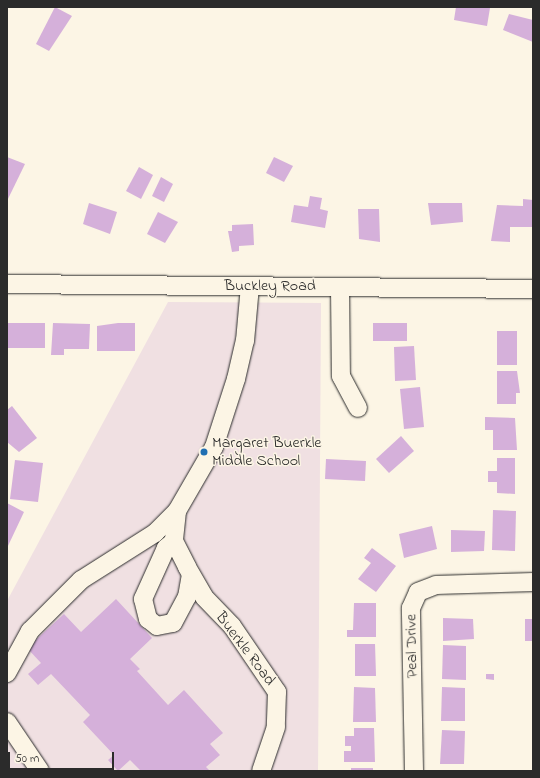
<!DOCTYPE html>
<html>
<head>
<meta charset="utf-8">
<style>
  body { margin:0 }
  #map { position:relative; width:540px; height:778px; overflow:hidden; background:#fcf5e5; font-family:"Indie Flower",sans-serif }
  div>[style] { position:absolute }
  .built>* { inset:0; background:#f0e0e2 }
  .building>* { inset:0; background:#d5b0da }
  .roads { filter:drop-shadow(0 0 1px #2b2b2b) drop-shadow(0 0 1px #2b2b2b) }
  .minor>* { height:18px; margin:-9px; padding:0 9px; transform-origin:9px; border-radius:9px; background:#fcf5e5 }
  .dots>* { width:11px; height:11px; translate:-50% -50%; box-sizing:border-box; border:2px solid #fcf5e5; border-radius:50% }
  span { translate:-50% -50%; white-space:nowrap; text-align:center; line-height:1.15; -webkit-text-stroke:3px #fcf5e5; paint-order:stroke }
  .street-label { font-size:16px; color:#2b2b2b }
  .poi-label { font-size:16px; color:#2b2b2b }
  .left { translate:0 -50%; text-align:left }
  .frame { position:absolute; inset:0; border:8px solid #2b2b2b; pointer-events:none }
  .scale { position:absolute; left:8px; top:752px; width:106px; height:18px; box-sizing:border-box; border:2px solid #2b2b2b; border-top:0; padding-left:5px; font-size:12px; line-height:14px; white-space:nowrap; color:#2b2b2b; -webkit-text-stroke:3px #fcf5e5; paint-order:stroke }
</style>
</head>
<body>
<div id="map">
  <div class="built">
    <i style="clip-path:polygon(168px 302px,321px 303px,318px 771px,7px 771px,7px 601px)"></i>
  </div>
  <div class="building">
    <i style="clip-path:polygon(55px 7px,72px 16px,49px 51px,36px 44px)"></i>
    <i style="clip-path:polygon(456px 7px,490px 8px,487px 26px,454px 20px)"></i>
    <i style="clip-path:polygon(509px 14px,533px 20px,533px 42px,503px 30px)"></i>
    <i style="clip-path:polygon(7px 157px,25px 164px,7px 201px)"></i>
    <i style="clip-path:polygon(274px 157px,293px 166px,284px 182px,266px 173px)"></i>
    <i style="clip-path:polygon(139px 167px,153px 175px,141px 199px,126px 191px)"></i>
    <i style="clip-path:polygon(161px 177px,173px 184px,164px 202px,152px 196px)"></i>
    <i style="clip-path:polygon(310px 196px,322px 198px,320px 209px,328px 211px,325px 228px,291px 222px,294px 205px,308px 207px)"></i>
    <i style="clip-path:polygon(523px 199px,533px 200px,533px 227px,510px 227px,510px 242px,491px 241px,497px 205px,523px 206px)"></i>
    <i style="clip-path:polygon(89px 203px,117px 212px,110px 234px,83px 224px)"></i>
    <i style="clip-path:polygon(428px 203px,462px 203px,463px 222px,431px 225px)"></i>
    <i style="clip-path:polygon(358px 209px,379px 209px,380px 242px,359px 239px)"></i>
    <i style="clip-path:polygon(158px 212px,178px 222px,165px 243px,147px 234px)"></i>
    <i style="clip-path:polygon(253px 224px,254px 245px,239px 246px,239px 251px,232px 252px,228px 231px,232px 231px,232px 225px)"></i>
    <i style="clip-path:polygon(7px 323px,45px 323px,45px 348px,7px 348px)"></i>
    <i style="clip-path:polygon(53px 323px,90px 324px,89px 349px,64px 349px,64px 355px,51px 355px)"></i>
    <i style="clip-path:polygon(118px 323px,135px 323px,135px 351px,97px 351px,97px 326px)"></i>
    <i style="clip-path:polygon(373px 323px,407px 323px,407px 341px,373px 341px)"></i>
    <i style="clip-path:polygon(497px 331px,517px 331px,517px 365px,497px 365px)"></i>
    <i style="clip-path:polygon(414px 346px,416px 380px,395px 381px,394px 347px)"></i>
    <i style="clip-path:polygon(497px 371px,517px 371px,520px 393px,516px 393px,516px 404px,497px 404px)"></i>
    <i style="clip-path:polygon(420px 387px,424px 427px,404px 429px,400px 389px)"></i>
    <i style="clip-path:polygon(12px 406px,37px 438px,19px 452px,7px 442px,7px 410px)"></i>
    <i style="clip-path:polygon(485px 417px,515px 418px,517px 450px,493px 450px,493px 430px,485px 430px)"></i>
    <i style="clip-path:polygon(401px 436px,414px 451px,389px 473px,376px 459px)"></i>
    <i style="clip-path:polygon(497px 458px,515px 458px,515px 494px,497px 493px,497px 482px,488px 482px,488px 471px,497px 471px)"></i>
    <i style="clip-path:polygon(326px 459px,366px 461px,365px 481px,325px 479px)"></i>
    <i style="clip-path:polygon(15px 460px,43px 463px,38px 502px,10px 499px)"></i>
    <i style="clip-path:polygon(7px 503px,24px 512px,7px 548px)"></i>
    <i style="clip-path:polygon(493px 510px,516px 511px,515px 551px,492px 550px)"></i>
    <i style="clip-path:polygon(432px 526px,437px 549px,404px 558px,399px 534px)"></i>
    <i style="clip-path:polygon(451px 530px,485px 531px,484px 551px,451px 552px)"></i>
    <i style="clip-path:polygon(372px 548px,396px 566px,376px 592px,358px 579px,371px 563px,364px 558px)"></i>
    <i style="clip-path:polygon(116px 599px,152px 638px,130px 659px,140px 669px,137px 671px,168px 705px,184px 690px,223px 733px,210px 744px,220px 755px,206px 767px,210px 771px,141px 771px,130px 760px,118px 771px,108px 760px,114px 755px,83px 722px,90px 715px,51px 674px,38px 685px,28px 674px,41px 663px,27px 648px,64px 614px,81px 632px)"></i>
    <i style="clip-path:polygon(354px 603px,376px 603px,376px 637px,347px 637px,347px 630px,353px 630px)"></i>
    <i style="clip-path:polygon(443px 618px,473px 619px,474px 639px,443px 641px)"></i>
    <i style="clip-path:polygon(525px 619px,533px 619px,533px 641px,525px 641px)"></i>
    <i style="clip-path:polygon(355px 644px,375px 644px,376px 676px,355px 676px)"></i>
    <i style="clip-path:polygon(443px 645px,466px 646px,466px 680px,442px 679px)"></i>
    <i style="clip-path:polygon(486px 674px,494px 674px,494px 680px,486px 679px)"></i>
    <i style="clip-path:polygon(354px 687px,375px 688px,376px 722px,353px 722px)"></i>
    <i style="clip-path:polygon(442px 687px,465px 688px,465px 721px,441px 721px)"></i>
    <i style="clip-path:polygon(354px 728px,374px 728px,375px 762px,344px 762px,344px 751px,351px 751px,351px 746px,345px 746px,345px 736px,354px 736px)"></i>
    <i style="clip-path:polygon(442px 730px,465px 731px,464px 764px,440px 764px)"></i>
    <i style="clip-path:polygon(351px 768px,373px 768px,373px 771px,351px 771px)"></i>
  </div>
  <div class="roads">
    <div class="minor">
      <i style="left:7px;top:284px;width:526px;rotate:0.54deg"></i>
      <i style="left:340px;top:287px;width:89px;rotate:89.4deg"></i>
      <i style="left:341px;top:376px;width:36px;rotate:62deg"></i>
      <i style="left:177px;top:511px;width:30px;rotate:96deg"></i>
      <i style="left:174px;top:541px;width:29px;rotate:63deg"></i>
      <i style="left:187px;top:567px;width:34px;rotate:60deg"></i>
      <i style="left:204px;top:597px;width:40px;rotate:46deg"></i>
      <i style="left:232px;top:626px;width:80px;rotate:55.7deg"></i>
      <i style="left:277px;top:692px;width:35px;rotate:92deg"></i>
      <i style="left:276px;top:727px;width:46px;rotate:108.8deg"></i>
      <i style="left:174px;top:541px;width:11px;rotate:139deg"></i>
      <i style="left:166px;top:548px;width:56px;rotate:114.3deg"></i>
      <i style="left:143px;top:599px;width:21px;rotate:76deg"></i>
      <i style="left:148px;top:619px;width:11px;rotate:38deg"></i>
      <i style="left:157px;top:626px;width:16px;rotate:-11deg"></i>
      <i style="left:173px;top:623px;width:30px;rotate:-62deg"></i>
      <i style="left:187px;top:597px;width:22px;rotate:-80deg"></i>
      <i style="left:7px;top:673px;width:48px;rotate:-61.3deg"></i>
      <i style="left:30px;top:631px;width:72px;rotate:-45deg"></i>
      <i style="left:81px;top:580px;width:88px;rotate:-32.4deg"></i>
      <i style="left:155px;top:533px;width:31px;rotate:-45deg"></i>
      <i style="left:177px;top:511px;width:74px;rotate:-60deg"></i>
      <i style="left:214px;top:447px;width:71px;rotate:-72.1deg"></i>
      <i style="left:236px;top:379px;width:39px;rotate:-77deg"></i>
      <i style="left:245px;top:341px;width:55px;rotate:-84.8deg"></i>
      <i style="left:7px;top:722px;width:59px;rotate:56deg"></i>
      <i style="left:414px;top:771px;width:163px;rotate:-91.1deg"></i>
      <i style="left:411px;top:608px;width:17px;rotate:-66deg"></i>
      <i style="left:418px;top:592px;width:19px;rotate:-21deg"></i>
      <i style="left:436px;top:585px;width:97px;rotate:-1.8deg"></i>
    </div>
  </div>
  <div class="dots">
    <i style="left:204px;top:452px;background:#1f6fb2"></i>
  </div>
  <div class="street-label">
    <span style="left:270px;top:286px">Buckley Road</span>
    <span style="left:412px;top:646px;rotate:-91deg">Peal Drive</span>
    <span style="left:245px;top:649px;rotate:53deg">Buerkle Road</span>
  </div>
  <div class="poi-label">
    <span class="left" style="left:212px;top:452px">Margaret Buerkle<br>Middle School</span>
  </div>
  <div class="frame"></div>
  <div class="scale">50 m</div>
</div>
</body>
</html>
